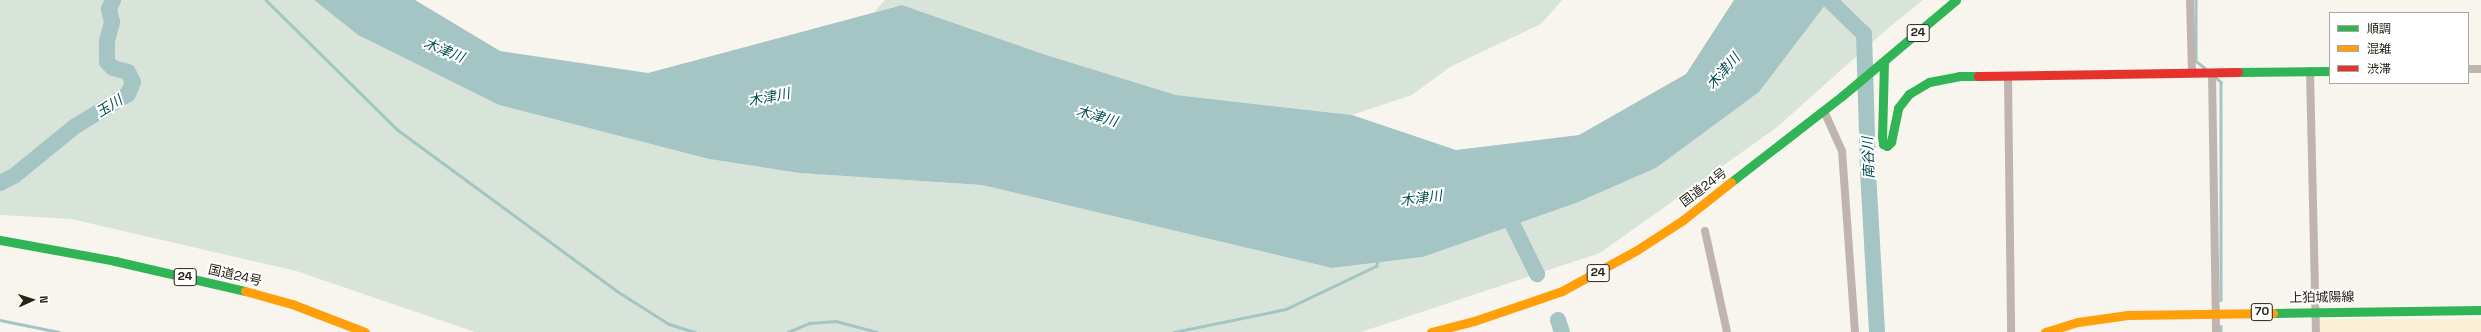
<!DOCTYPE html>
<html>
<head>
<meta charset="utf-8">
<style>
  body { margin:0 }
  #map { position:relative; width:2481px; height:332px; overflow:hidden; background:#f8f5ee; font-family:"Space Grotesk","Noto Sans JP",sans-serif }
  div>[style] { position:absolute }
  .built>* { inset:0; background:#fbf0d5 }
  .green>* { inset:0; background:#d8e4d9 }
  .water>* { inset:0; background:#a5c5c5 }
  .stream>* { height:2.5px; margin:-1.25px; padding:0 1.25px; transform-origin:1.25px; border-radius:1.25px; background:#a5c5c5 }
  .river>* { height:16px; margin:-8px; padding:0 8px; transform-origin:8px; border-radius:8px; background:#a5c5c5 }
  .street>* { height:8px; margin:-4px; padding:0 4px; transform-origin:4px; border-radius:4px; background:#bfb5ae }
  .fast>* { height:9px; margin:-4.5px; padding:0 4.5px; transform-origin:4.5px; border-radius:4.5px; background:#30b455 }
  .slow>* { height:9px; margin:-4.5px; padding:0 4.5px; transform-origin:4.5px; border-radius:4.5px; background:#ff9f0a }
  .jam>* { height:9px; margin:-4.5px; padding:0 4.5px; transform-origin:4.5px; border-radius:4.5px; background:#e5322d }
  span { translate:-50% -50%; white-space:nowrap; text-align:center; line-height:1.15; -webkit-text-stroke:4px #fff; paint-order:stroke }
  .shield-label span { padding:1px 3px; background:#fff; border:1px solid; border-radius:3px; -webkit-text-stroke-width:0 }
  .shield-label { font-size:12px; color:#292316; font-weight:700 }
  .street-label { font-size:13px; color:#292316 }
  .water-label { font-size:14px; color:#034d50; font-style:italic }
  .legend { position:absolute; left:2329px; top:12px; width:140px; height:72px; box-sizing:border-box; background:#fff; border:1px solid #a9a7a2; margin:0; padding:5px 7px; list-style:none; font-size:12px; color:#292316 }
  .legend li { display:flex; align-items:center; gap:8px; height:20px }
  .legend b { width:20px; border:1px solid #a9a7a2 }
  .north { position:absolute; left:12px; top:280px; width:40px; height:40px; -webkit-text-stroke:3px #fff; paint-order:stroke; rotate:87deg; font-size:11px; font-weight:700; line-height:16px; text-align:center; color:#292316 }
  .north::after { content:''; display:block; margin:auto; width:14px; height:18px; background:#292316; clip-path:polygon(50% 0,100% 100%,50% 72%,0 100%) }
</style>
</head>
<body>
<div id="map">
  <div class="built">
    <i style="clip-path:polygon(2317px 319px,2481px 319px,2481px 332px,2318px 332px)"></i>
  </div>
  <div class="green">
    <i style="clip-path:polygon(0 0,314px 0,358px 35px,499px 105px,709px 159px,799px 173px,982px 185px,1332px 268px,1423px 257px,1576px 203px,1656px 168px,1759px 92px,1829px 0,1923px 0,1886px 30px,1776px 128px,1600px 253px,1361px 332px,475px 332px,296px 271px,71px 219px,0 215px)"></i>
    <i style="clip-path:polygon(885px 0,1562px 0,1541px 24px,1450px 67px,1412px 95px,1352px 115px,1176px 95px,1043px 54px,902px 5px,874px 12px)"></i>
  </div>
  <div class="water">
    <i style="clip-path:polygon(314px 0,415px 0,500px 51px,648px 73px,902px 5px,1043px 54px,1176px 95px,1352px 115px,1456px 150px,1579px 135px,1686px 74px,1734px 0,1829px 0,1759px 92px,1656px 168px,1576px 203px,1423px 257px,1332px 268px,982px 185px,799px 173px,709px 159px,499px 105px,358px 35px)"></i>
  </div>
  <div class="stream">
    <i style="left:266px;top:0;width:185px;rotate:44.6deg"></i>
    <i style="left:398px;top:130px;width:272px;rotate:36.3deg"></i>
    <i style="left:617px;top:291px;width:62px;rotate:32.4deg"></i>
    <i style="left:669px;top:324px;width:27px;rotate:17deg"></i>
    <i style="left:2196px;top:0;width:61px;rotate:90deg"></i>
    <i style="left:2196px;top:61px;width:11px;rotate:38deg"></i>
    <i style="left:2215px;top:77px;width:8px;rotate:40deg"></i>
    <i style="left:2221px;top:82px;width:218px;rotate:90deg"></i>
    <i style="left:0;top:320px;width:60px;rotate:11.5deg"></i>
    <i style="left:2221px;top:326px;width:6px;rotate:90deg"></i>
    <i style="left:788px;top:332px;width:23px;rotate:-23deg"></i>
    <i style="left:809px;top:323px;width:27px;rotate:-4deg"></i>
    <i style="left:836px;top:321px;width:42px;rotate:15deg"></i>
    <i style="left:1174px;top:332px;width:114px;rotate:-11.6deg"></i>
    <i style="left:1286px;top:309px;width:100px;rotate:-25.5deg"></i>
    <i style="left:1376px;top:266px;width:6px;rotate:-72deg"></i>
  </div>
  <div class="river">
    <i style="left:1829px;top:0;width:49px;rotate:44.2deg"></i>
    <i style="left:1864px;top:34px;width:137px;rotate:88.3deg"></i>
    <i style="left:1868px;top:171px;width:161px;rotate:86.8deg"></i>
    <i style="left:0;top:183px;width:16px;rotate:-27deg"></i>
    <i style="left:14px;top:176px;width:77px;rotate:-39.2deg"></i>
    <i style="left:74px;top:127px;width:63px;rotate:-31.4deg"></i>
    <i style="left:128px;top:94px;width:13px;rotate:-67deg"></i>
    <i style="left:133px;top:82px;width:11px;rotate:-117deg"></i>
    <i style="left:128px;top:72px;width:16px;rotate:-165deg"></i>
    <i style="left:113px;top:68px;width:8px;rotate:-135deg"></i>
    <i style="left:107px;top:62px;width:21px;rotate:-90deg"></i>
    <i style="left:107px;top:41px;width:20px;rotate:-75deg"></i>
    <i style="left:112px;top:22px;width:13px;rotate:-103deg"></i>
    <i style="left:109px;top:9px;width:10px;rotate:-66deg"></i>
    <i style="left:1504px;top:207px;width:75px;rotate:63.8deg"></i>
    <i style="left:1558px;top:320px;width:13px;rotate:72deg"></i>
  </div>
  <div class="street">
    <i style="left:2190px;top:0;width:73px;rotate:88.4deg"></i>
    <i style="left:2468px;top:69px;width:13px"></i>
    <i style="left:2310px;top:71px;width:261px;rotate:88.7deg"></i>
    <i style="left:2212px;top:73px;width:259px;rotate:89.1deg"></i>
    <i style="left:2008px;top:76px;width:256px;rotate:89.3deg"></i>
    <i style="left:1824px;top:111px;width:44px;rotate:65.8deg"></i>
    <i style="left:1842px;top:151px;width:181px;rotate:85.9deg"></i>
    <i style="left:1705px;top:231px;width:103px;rotate:77.7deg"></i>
  </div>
  <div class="fast">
    <i style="left:1884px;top:62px;width:74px;rotate:91.5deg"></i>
    <i style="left:1882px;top:136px;width:8px;rotate:83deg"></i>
    <i style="left:1883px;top:144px;width:4px;rotate:27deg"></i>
    <i style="left:1887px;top:146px;width:6px;rotate:-45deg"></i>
    <i style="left:1891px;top:142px;width:35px;rotate:-78deg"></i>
    <i style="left:1898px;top:108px;width:18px;rotate:-52deg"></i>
    <i style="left:1909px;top:94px;width:23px;rotate:-31deg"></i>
    <i style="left:1929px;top:82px;width:31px;rotate:-11deg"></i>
    <i style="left:1959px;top:76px;width:19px"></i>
    <i style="left:2238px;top:72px;width:92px;rotate:-0.6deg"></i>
    <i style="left:1731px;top:182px;width:140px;rotate:-37.8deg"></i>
    <i style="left:1842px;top:96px;width:149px;rotate:-40.1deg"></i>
    <i style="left:0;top:240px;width:117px;rotate:10.3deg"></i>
    <i style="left:115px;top:261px;width:133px;rotate:13deg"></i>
    <i style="left:2273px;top:313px;width:208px;rotate:-0.8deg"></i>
  </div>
  <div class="slow">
    <i style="left:245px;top:291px;width:49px;rotate:15.5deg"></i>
    <i style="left:292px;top:304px;width:78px;rotate:21deg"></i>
    <i style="left:1431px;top:332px;width:44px;rotate:-14.3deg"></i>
    <i style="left:1474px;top:321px;width:93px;rotate:-18.8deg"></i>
    <i style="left:1562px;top:291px;width:85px;rotate:-28.7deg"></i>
    <i style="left:1637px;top:250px;width:55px;rotate:-33.1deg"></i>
    <i style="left:1683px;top:220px;width:61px;rotate:-38.4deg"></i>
    <i style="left:2045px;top:332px;width:34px;rotate:-17deg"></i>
    <i style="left:2078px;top:322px;width:50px;rotate:-8deg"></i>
    <i style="left:2128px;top:315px;width:145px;rotate:-0.8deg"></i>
  </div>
  <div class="jam">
    <i style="left:1978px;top:76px;width:260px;rotate:-0.9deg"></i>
  </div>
  <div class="shield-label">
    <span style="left:1918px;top:33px">24</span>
    <span style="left:1598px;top:273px">24</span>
    <span style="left:185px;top:277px">24</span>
    <span style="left:2262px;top:312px">70</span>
  </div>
  <div class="street-label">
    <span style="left:1704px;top:188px;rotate:-37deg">国道24号</span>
    <span style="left:235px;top:276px;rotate:13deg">国道24号</span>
    <span style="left:2322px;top:298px;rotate:-1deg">上狛城陽線</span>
  </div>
  <div class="water-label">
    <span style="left:444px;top:50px;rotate:22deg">木津川</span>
    <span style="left:1723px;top:71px;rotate:-49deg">木津川</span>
    <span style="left:769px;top:97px;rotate:-11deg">木津川</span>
    <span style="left:109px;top:106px;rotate:-32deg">玉川</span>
    <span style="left:1097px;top:116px;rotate:16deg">木津川</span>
    <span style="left:1868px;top:158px;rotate:-92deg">南谷川</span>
    <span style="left:1421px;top:198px;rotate:-7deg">木津川</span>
  </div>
  <ul class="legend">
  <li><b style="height:5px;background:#30b455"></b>順調</li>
  <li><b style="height:5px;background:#ff9f0a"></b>混雑</li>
  <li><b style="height:5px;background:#e5322d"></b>渋滞</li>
  </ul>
  <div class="north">N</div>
</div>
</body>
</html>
